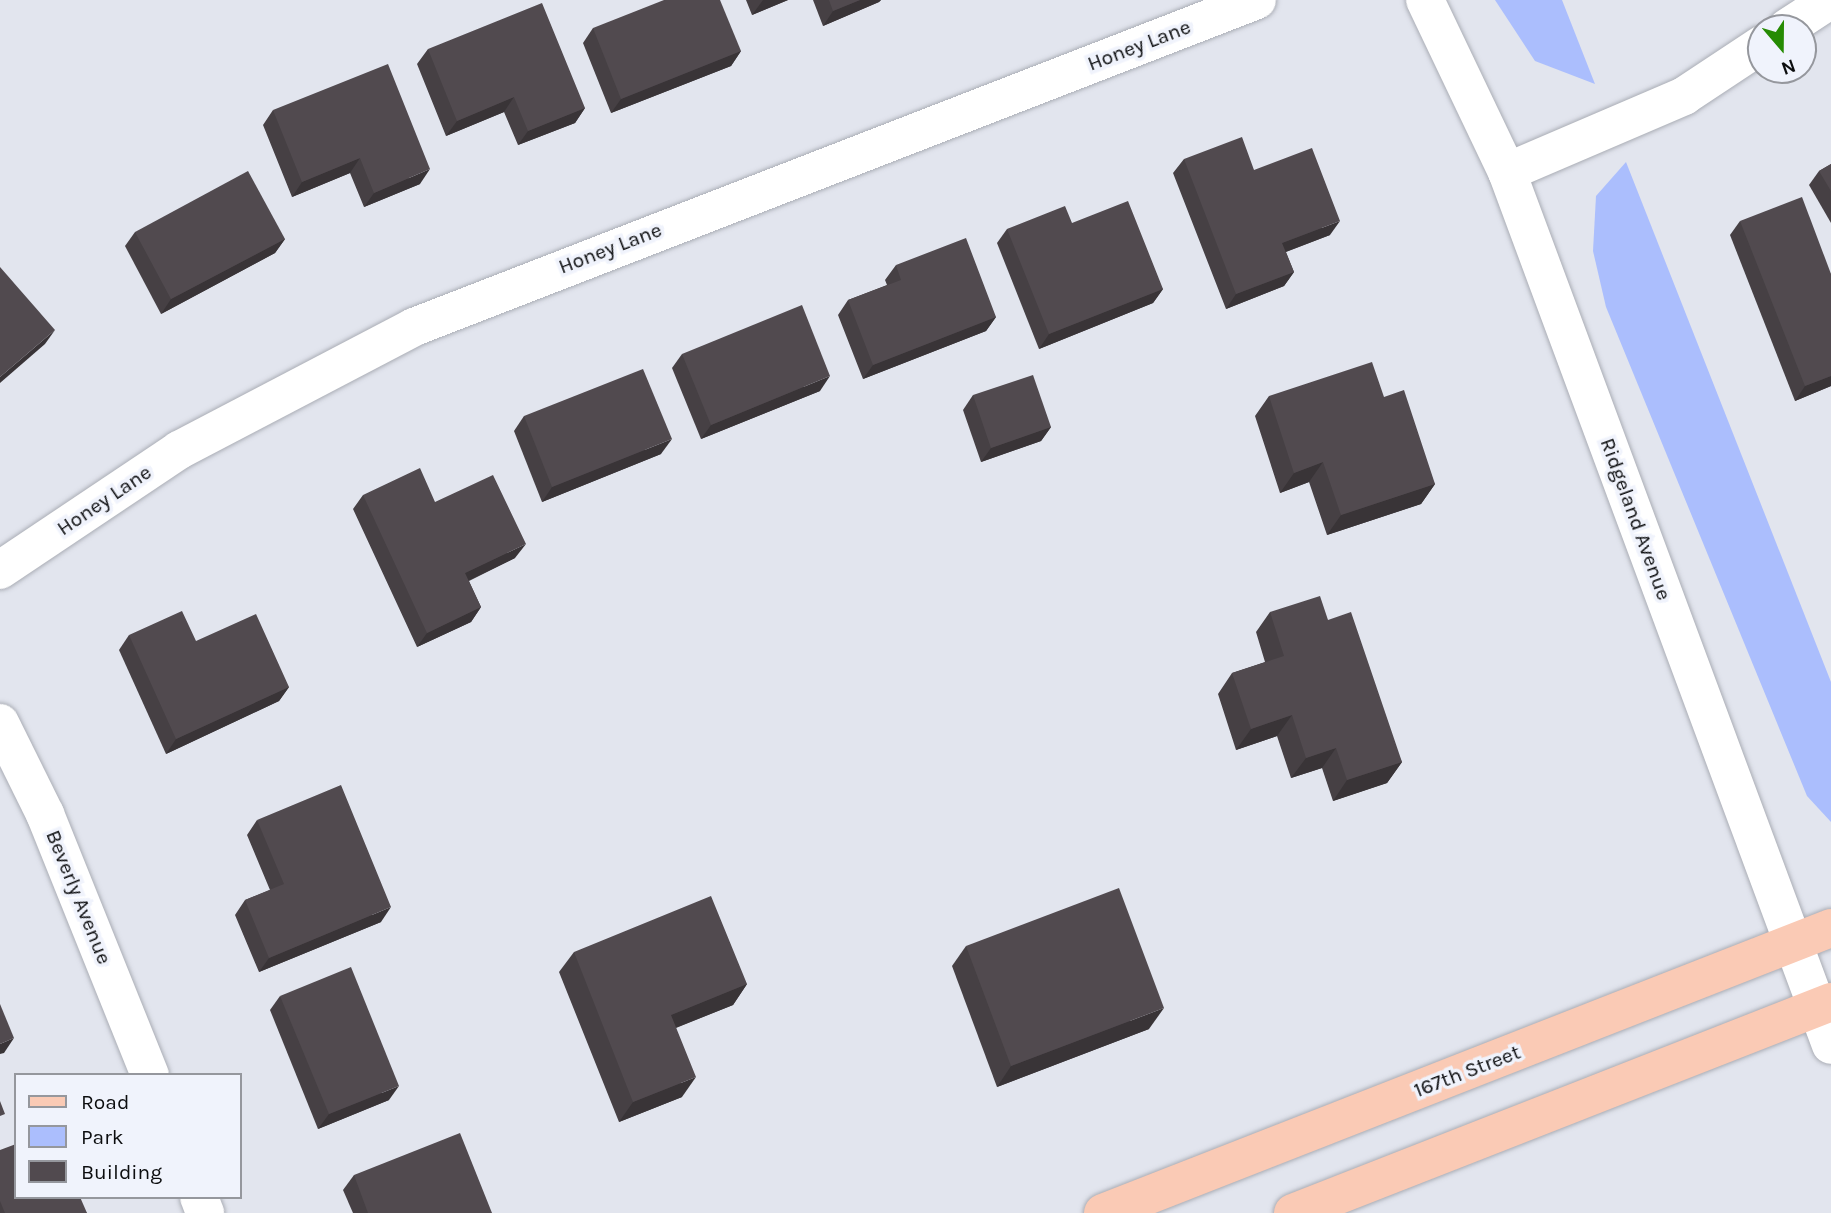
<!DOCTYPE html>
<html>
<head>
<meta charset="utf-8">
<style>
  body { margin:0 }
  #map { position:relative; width:1831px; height:1213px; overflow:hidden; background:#e2e5ee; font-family:Karla,sans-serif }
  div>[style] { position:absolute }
  .green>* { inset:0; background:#abbefd }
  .roads { filter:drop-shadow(0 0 2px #aaadb5) drop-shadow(0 0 2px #aaadb5) }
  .minor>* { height:38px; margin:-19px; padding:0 19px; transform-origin:19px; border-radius:19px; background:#fff }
  .major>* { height:38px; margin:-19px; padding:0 19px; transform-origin:19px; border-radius:19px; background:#facab5 }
  .wall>* { inset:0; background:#464044 }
  .shaded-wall>* { inset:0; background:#393437 }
  .building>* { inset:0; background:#514a4f }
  span { translate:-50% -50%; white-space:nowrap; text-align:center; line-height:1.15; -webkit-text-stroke:7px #f0f3fc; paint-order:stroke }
  .street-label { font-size:21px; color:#0c0d0f }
  .legend { position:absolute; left:14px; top:1073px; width:228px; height:126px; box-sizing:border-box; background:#f0f3fc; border:2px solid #95979d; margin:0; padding:9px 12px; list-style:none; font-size:21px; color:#0c0d0f }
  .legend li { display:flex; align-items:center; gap:14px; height:35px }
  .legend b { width:35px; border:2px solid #95979d }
  .north { position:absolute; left:1747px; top:14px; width:70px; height:70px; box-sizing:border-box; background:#f0f3fc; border:2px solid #95979d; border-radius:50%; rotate:160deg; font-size:19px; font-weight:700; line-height:28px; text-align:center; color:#0c0d0f }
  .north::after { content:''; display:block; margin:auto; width:24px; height:32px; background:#268b03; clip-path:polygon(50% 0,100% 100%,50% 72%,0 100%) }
</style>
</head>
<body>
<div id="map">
  <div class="green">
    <i style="clip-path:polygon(1495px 0,1562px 0,1595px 84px,1535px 61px)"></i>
    <i style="clip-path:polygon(1626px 162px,1831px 682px,1831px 822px,1807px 796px,1606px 307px,1593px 251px,1596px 196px)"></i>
  </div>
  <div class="roads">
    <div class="minor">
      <i style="left:1425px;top:0;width:191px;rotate:64.5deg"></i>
      <i style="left:1507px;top:172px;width:931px;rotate:69.64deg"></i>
      <i style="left:1787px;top:28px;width:51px;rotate:-33.1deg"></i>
      <i style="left:1507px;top:172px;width:193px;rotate:-23.2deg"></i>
      <i style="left:1684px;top:96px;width:92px;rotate:-33.5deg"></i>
      <i style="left:0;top:570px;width:216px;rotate:-33.8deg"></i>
      <i style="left:179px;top:450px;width:265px;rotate:-27.6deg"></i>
      <i style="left:414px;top:327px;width:904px;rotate:-21.2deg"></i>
      <i style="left:0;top:723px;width:102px;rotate:63.7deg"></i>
      <i style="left:45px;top:814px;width:281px;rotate:68.1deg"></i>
      <i style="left:199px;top:1197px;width:17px;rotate:69deg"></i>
    </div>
    <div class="major">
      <i style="left:1103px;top:1213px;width:782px;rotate:-21.38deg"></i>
      <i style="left:1293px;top:1213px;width:578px;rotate:-21.41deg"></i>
    </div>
  </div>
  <div class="wall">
    <i style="clip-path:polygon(746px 0,788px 0,752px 15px)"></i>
    <i style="clip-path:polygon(813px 0,881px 0,879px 2px,823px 26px)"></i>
    <i style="clip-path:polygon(593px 28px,741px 51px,731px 66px,611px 113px,583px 43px)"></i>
    <i style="clip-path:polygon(428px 49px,585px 108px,575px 123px,518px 145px,504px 112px,446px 136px,417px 64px)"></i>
    <i style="clip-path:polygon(273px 110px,420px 184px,364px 207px,350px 173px,292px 197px,263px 125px)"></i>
    <i style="clip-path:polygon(1184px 159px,1254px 170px,1330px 235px,1286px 252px,1294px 272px,1284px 286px,1226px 309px,1173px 173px)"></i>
    <i style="clip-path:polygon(1831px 164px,1831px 223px,1809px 185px,1819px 171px)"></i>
    <i style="clip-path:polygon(1740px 221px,1831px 274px,1831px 386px,1795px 401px,1730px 235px)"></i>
    <i style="clip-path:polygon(1072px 223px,1163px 289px,1153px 303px,1039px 349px,997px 243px,1007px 229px)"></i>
    <i style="clip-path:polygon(135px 232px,285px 239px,275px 253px,161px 314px,125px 246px)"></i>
    <i style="clip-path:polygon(896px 265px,996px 317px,986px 331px,863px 379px,838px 315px,848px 300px,887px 285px,885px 280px)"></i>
    <i style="clip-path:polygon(682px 354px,820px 391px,701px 439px,672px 368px)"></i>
    <i style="clip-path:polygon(973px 395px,1051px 427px,1041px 441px,981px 462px,963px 410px)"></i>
    <i style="clip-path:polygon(1269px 396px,1384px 397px,1435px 484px,1421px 504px,1327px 535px,1309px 482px,1280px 493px,1255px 416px)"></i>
    <i style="clip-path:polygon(524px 416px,661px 454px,542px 502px,514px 431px)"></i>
    <i style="clip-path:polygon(363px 495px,435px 502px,515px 558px,469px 581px,481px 607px,471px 622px,417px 647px,353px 509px)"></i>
    <i style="clip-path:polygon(1270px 612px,1328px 620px,1402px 762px,1387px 783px,1333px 801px,1322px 768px,1291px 778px,1277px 736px,1236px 750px,1218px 694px,1232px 673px,1265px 662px,1256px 632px)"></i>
    <i style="clip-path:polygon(129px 635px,289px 687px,279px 701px,166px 754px,119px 650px)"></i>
    <i style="clip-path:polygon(257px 820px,381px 922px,259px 972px,235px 915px,245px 900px,270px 890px,247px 835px)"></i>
    <i style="clip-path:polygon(966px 946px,1149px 1029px,997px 1087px,952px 966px)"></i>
    <i style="clip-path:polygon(574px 952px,747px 984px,733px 1005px,676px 1028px,682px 1097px,619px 1122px,559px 972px)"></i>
    <i style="clip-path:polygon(280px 996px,389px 1100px,318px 1129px,270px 1010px)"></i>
    <i style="clip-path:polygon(0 1150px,87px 1213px,0 1213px)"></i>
    <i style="clip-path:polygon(354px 1175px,492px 1213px,353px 1213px,343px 1190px)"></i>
  </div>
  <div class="shaded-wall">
    <i style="clip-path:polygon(763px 0,788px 0,752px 15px)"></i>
    <i style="clip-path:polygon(860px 0,881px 0,879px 2px,823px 26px,833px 11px)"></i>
    <i style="clip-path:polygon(741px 51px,731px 66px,611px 113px,621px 99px)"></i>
    <i style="clip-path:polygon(514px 97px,504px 112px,446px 136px,457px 121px)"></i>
    <i style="clip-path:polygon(585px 108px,575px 123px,518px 145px,528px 131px)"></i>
    <i style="clip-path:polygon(360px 158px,350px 173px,292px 197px,302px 182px)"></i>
    <i style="clip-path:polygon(430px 169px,420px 184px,364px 207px,374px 193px)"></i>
    <i style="clip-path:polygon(1340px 221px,1330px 235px,1272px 257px,1282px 243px)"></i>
    <i style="clip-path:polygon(285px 239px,275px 253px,161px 314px,171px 299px)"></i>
    <i style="clip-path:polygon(1294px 272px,1284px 286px,1226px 309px,1236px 294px)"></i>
    <i style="clip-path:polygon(1163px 289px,1153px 303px,1039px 349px,1049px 334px)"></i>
    <i style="clip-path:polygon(996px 317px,986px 331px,863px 379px,873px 365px)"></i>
    <i style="clip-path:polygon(55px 330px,45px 344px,0 383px,0 377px)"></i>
    <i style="clip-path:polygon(830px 376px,820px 391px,701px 439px,711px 425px)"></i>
    <i style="clip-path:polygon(1831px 376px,1831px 386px,1795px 401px,1805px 386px)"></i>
    <i style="clip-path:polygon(1051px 427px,1041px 441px,981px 462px,991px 448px)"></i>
    <i style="clip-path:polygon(672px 439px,661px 454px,542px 502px,552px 487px)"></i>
    <i style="clip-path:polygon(1323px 462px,1309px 482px,1280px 493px,1294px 473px)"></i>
    <i style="clip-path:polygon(1435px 484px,1421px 504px,1327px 535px,1341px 515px)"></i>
    <i style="clip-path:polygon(526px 544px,515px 558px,455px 587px,465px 573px)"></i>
    <i style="clip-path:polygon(481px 607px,471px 622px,417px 647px,427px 633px)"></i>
    <i style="clip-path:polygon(289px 687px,279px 701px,166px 754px,176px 739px)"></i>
    <i style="clip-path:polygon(1292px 715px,1277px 736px,1236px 750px,1251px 729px)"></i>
    <i style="clip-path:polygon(1336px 748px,1322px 768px,1291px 778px,1306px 758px)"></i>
    <i style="clip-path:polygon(1402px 762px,1387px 783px,1333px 801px,1347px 780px)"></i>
    <i style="clip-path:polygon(391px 907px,381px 922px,259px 972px,269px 958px)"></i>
    <i style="clip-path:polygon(747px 984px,733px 1005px,657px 1035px,671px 1015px)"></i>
    <i style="clip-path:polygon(1164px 1008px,1149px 1029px,997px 1087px,1011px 1066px)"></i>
    <i style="clip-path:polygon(14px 1038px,4px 1053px,0 1054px,0 1044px)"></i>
    <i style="clip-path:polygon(696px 1077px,682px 1097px,619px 1122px,633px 1102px)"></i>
    <i style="clip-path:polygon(399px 1086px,389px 1100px,318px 1129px,329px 1114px)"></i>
  </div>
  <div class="building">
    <i style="clip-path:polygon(664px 0,720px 0,741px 51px,621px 99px,593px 28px)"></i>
    <i style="clip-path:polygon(829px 0,860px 0,833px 11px)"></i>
    <i style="clip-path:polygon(542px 3px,585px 108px,528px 131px,514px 97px,457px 121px,428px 49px)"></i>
    <i style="clip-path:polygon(388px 64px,430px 169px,374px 193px,360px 158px,302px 182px,273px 110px)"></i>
    <i style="clip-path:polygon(1242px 137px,1254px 170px,1312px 148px,1340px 221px,1282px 243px,1294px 272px,1236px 294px,1184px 159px)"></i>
    <i style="clip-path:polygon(1831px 164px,1831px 191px,1819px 171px)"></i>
    <i style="clip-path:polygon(248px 171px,285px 239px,171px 299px,135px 232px)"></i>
    <i style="clip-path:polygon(1802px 197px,1831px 274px,1831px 376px,1805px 386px,1740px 221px)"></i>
    <i style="clip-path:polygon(1128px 201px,1163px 289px,1049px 334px,1007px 229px,1065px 206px,1072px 223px)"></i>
    <i style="clip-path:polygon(966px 238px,996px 317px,873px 365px,848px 300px,901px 280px,896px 265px)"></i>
    <i style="clip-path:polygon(0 267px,55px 330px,0 377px)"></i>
    <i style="clip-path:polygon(802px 305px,830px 376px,711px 425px,682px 354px)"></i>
    <i style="clip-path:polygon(1372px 362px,1384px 397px,1404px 390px,1435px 484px,1341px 515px,1323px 462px,1294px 473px,1269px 396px)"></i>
    <i style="clip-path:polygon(643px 369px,672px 439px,552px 487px,524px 416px)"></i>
    <i style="clip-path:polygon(1033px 375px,1051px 427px,991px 448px,973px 395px)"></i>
    <i style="clip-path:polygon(420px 468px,435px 502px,493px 475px,526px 544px,465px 573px,481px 607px,427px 633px,363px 495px)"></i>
    <i style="clip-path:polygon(1320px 596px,1328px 620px,1351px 612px,1402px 762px,1347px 780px,1336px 748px,1306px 758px,1292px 715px,1251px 729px,1232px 673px,1284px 656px,1270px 612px)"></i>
    <i style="clip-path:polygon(182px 611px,196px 641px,256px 614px,289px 687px,176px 739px,129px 635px)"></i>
    <i style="clip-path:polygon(341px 785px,391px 907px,269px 958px,245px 900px,284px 884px,257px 820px)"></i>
    <i style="clip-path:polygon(1119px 888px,1164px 1008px,1011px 1066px,966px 946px)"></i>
    <i style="clip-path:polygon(711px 896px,747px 984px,671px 1015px,696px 1077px,633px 1102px,574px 952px)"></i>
    <i style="clip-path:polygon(351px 967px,399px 1086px,329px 1114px,280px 996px)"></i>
    <i style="clip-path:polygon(0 1004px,14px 1038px,0 1044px)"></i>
    <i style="clip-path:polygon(0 1101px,5px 1114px,0 1116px)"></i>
    <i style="clip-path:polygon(460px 1133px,492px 1213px,368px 1213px,354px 1175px)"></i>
    <i style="clip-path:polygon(16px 1144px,16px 1197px,80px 1197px,87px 1213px,5px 1213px,0 1201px,0 1150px)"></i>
  </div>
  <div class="street-label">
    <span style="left:1139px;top:45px;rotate:-21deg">Honey Lane</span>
    <span style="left:610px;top:248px;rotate:-21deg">Honey Lane</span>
    <span style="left:104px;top:500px;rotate:-34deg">Honey Lane</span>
    <span style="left:1636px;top:519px;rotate:70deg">Ridgeland Avenue</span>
    <span style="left:79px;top:897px;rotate:68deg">Beverly Avenue</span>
    <span style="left:1467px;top:1071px;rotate:-21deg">167th Street</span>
  </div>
  <ul class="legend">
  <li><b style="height:9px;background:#facab5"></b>Road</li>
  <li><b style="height:19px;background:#abbefd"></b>Park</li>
  <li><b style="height:19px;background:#514a4f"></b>Building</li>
  </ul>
  <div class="north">N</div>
</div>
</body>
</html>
